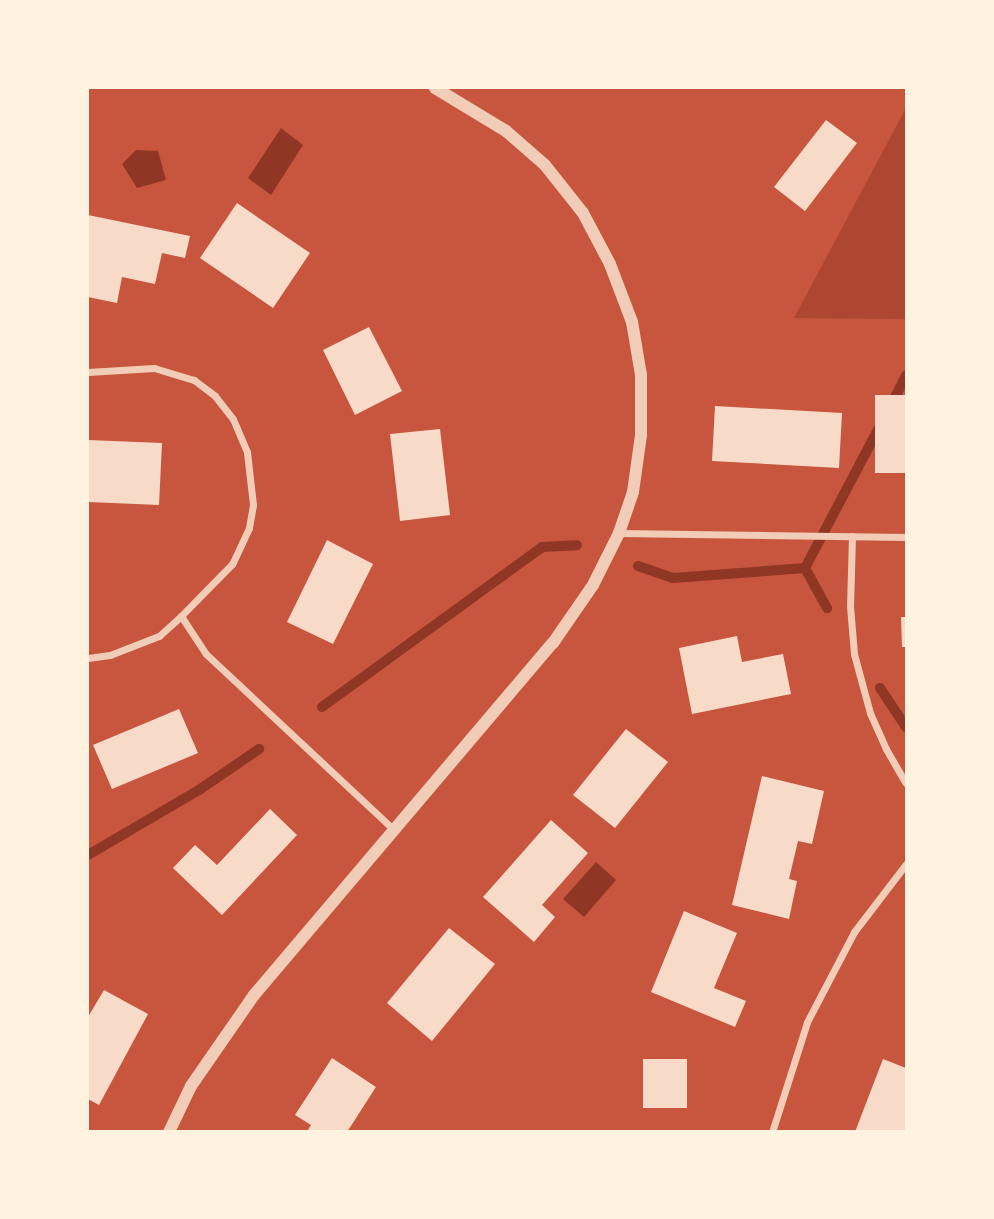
<!DOCTYPE html>
<html>
<head>
<meta charset="utf-8">
<style>
  body { margin:0 }
  #map { position:relative; width:994px; height:1219px; overflow:hidden; background:#c8553d; font-family:Barlow,sans-serif }
  div>[style] { position:absolute }
  .green>* { inset:0; background:#ae4732 }
  .water>* { inset:0; background:#8f3625 }
  .stream>* { height:10px; margin:-5px; padding:0 5px; transform-origin:5px; border-radius:5px; background:#8f3625 }
  .building>* { inset:0; background:#f7dbc8 }
  .minor>* { height:7px; margin:-3.5px; padding:0 3.5px; transform-origin:3.5px; border-radius:3.5px; background:#f1ccb7 }
  .tertiary>* { height:12px; margin:-6px; padding:0 6px; transform-origin:6px; border-radius:6px; background:#f1ccb7 }
  span { translate:-50% -50%; white-space:nowrap; text-align:center; line-height:1.15; -webkit-text-stroke:7px #fff3e0; paint-order:stroke }
  .frame { position:absolute; inset:0; border:89px solid #fff3e0; pointer-events:none }
</style>
</head>
<body>
<div id="map">
  <div class="green">
    <i style="clip-path:polygon(906px 108px,906px 319px,794px 318px)"></i>
  </div>
  <div class="water">
    <i style="clip-path:polygon(281px 128px,303px 145px,271px 195px,248px 178px)"></i>
    <i style="clip-path:polygon(136px 150px,158px 151px,166px 180px,137px 188px,122px 164px)"></i>
    <i style="clip-path:polygon(596px 862px,616px 880px,584px 917px,563px 899px)"></i>
  </div>
  <div class="stream">
    <i style="left:890px;top:407px;width:36px;rotate:-63deg"></i>
    <i style="left:638px;top:566px;width:37px;rotate:19deg"></i>
    <i style="left:673px;top:578px;width:132px;rotate:-4.3deg"></i>
    <i style="left:805px;top:568px;width:163px;rotate:-62.2deg"></i>
    <i style="left:805px;top:568px;width:46px;rotate:61.2deg"></i>
    <i style="left:880px;top:688px;width:47px;rotate:56.3deg"></i>
    <i style="left:322px;top:707px;width:272px;rotate:-36deg"></i>
    <i style="left:542px;top:547px;width:35px;rotate:-3deg"></i>
    <i style="left:88px;top:855px;width:129px;rotate:-30.4deg"></i>
    <i style="left:199px;top:790px;width:73px;rotate:-34.3deg"></i>
  </div>
  <div class="building">
    <i style="clip-path:polygon(826px 120px,857px 143px,805px 211px,774px 187px)"></i>
    <i style="clip-path:polygon(237px 203px,310px 253px,273px 308px,200px 258px)"></i>
    <i style="clip-path:polygon(88px 215px,190px 236px,185px 258px,162px 253px,155px 284px,122px 277px,117px 303px,88px 297px)"></i>
    <i style="clip-path:polygon(369px 327px,402px 391px,355px 415px,323px 350px)"></i>
    <i style="clip-path:polygon(875px 395px,906px 395px,906px 473px,875px 473px)"></i>
    <i style="clip-path:polygon(715px 406px,842px 413px,839px 468px,712px 461px)"></i>
    <i style="clip-path:polygon(440px 429px,450px 515px,400px 521px,390px 434px)"></i>
    <i style="clip-path:polygon(88px 440px,162px 443px,159px 505px,88px 502px)"></i>
    <i style="clip-path:polygon(327px 540px,373px 564px,333px 644px,287px 622px)"></i>
    <i style="clip-path:polygon(901px 617px,906px 617px,906px 647px,902px 647px)"></i>
    <i style="clip-path:polygon(737px 636px,742px 662px,783px 654px,791px 694px,692px 714px,679px 648px)"></i>
    <i style="clip-path:polygon(179px 709px,198px 753px,112px 789px,93px 745px)"></i>
    <i style="clip-path:polygon(626px 729px,668px 762px,615px 828px,573px 795px)"></i>
    <i style="clip-path:polygon(762px 776px,824px 791px,812px 844px,798px 841px,789px 879px,797px 881px,789px 919px,732px 905px)"></i>
    <i style="clip-path:polygon(270px 809px,297px 835px,222px 915px,173px 868px,195px 845px,217px 865px)"></i>
    <i style="clip-path:polygon(551px 820px,588px 853px,542px 905px,555px 917px,534px 942px,483px 897px)"></i>
    <i style="clip-path:polygon(684px 911px,737px 933px,714px 988px,746px 1001px,735px 1027px,651px 992px)"></i>
    <i style="clip-path:polygon(449px 928px,495px 964px,432px 1041px,387px 1003px)"></i>
    <i style="clip-path:polygon(104px 990px,148px 1014px,99px 1105px,88px 1099px,88px 1017px)"></i>
    <i style="clip-path:polygon(332px 1058px,376px 1087px,347px 1132px,307px 1132px,311px 1125px,295px 1115px)"></i>
    <i style="clip-path:polygon(643px 1059px,687px 1059px,687px 1108px,643px 1108px)"></i>
    <i style="clip-path:polygon(883px 1059px,906px 1068px,906px 1132px,855px 1132px)"></i>
  </div>
  <div class="minor">
    <i style="left:88px;top:372px;width:66px;rotate:-3.5deg"></i>
    <i style="left:154px;top:368px;width:42px;rotate:16.7deg"></i>
    <i style="left:194px;top:380px;width:26px;rotate:37deg"></i>
    <i style="left:215px;top:396px;width:29px;rotate:52deg"></i>
    <i style="left:233px;top:419px;width:36px;rotate:67deg"></i>
    <i style="left:247px;top:452px;width:53px;rotate:83.5deg"></i>
    <i style="left:253px;top:505px;width:23px;rotate:100deg"></i>
    <i style="left:249px;top:528px;width:40px;rotate:115deg"></i>
    <i style="left:232px;top:564px;width:73px;rotate:134.4deg"></i>
    <i style="left:619px;top:533px;width:287px;rotate:0.8deg"></i>
    <i style="left:852px;top:536px;width:70px;rotate:91.6deg"></i>
    <i style="left:850px;top:606px;width:48px;rotate:85.2deg"></i>
    <i style="left:854px;top:654px;width:61px;rotate:74.8deg"></i>
    <i style="left:870px;top:713px;width:39px;rotate:66deg"></i>
    <i style="left:886px;top:749px;width:39px;rotate:60deg"></i>
    <i style="left:88px;top:658px;width:22px;rotate:-8deg"></i>
    <i style="left:110px;top:655px;width:53px;rotate:-21.2deg"></i>
    <i style="left:159px;top:636px;width:30px;rotate:-42deg"></i>
    <i style="left:181px;top:616px;width:45px;rotate:56.7deg"></i>
    <i style="left:206px;top:654px;width:258px;rotate:43.1deg"></i>
    <i style="left:772px;top:1132px;width:115px;rotate:-72.3deg"></i>
    <i style="left:807px;top:1022px;width:102px;rotate:-62.4deg"></i>
    <i style="left:854px;top:932px;width:86px;rotate:-52.6deg"></i>
  </div>
  <div class="tertiary">
    <i style="left:169px;top:1132px;width:51px;rotate:-64.4deg"></i>
    <i style="left:191px;top:1086px;width:111px;rotate:-55.3deg"></i>
    <i style="left:254px;top:995px;width:462px;rotate:-49.7deg"></i>
    <i style="left:553px;top:643px;width:70px;rotate:-55.4deg"></i>
    <i style="left:593px;top:585px;width:58px;rotate:-63.4deg"></i>
    <i style="left:619px;top:533px;width:43px;rotate:-71.1deg"></i>
    <i style="left:633px;top:492px;width:58px;rotate:-82deg"></i>
    <i style="left:641px;top:435px;width:60px;rotate:-90deg"></i>
    <i style="left:641px;top:375px;width:54px;rotate:-99.6deg"></i>
    <i style="left:632px;top:322px;width:62px;rotate:-110.8deg"></i>
    <i style="left:610px;top:264px;width:58px;rotate:-117.9deg"></i>
    <i style="left:583px;top:213px;width:61px;rotate:-128.4deg"></i>
    <i style="left:545px;top:165px;width:52px;rotate:-138.9deg"></i>
    <i style="left:506px;top:131px;width:83px;rotate:-148.8deg"></i>
  </div>
  <div class="frame"></div>
</div>
</body>
</html>
